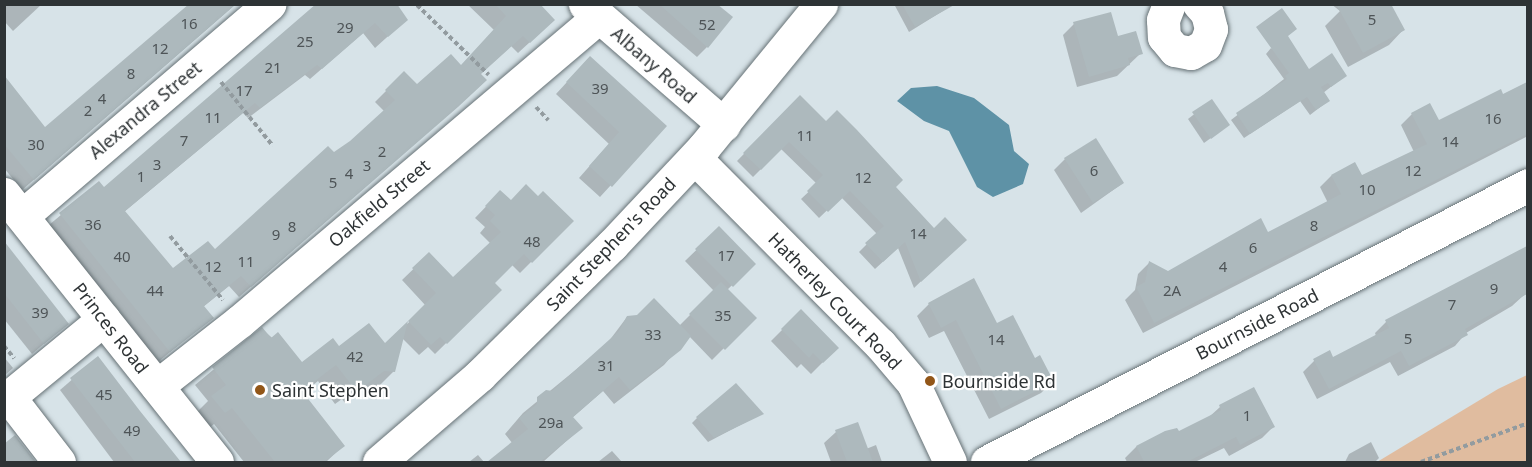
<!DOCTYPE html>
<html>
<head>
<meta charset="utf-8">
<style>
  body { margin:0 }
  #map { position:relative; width:1532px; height:467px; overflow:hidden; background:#d7e3e8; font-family:"Noto Sans",sans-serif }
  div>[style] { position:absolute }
  .green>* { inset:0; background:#e0bc9f }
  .water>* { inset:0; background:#5e92a6 }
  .shadow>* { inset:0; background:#0003 }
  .building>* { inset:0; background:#adb9bd }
  .path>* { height:4px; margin-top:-2px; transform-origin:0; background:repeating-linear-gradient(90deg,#929b9f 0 4.5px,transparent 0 7.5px) }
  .roads { filter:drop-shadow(0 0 2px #677276) drop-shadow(0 0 2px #677276) }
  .minor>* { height:33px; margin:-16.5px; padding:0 16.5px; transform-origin:16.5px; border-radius:16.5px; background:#fff }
  .dots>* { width:16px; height:16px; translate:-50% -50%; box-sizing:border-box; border:3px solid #fff; border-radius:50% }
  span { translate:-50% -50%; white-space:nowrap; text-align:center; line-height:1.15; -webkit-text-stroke:4.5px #fff; paint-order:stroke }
  .number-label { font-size:15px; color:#4e5457 }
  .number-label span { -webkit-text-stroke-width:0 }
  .street-label { font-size:18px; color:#2e3335 }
  .poi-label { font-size:18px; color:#2e3335 }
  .left { translate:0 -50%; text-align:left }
  .frame { position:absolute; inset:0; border:6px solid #2e3335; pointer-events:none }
</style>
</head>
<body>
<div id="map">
  <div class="green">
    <i style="clip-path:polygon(1527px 375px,1527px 462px,1377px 462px,1498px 389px)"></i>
  </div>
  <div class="water">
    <i style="clip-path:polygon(937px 86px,974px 98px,1009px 125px,1014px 151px,1029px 164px,1023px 184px,993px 197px,977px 187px,949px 131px,924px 121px,897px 101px,911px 88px)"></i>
  </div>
  <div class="shadow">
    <i style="clip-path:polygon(4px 4px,42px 4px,13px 31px,4px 21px)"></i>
    <i style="clip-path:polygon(191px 4px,236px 4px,22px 190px,4px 168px,4px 77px,45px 129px)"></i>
    <i style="clip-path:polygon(321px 4px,406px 20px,375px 48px,363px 33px,310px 79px,305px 75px,248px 118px,243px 113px,124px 212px,173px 270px,215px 251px,351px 142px,385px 112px,375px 102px,404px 73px,417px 86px,460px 67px,494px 30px,467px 4px,535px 4px,542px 31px,518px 53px,511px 46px,479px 75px,444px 118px,239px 297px,229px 286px,203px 307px,212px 317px,158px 362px,49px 225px,99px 183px,104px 189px)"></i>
    <i style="clip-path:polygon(635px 4px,714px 4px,707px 47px,697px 57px)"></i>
    <i style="clip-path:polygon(894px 4px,954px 4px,909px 32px)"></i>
    <i style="clip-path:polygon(1331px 4px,1390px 4px,1403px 30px,1389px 45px,1348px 67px,1325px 26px,1340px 11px)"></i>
    <i style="clip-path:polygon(1074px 24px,1117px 38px,1141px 53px,1117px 76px,1077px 87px,1063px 35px)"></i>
    <i style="clip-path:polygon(1271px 48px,1309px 71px,1345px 76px,1323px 93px,1328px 101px,1310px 115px,1300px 101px,1244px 138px,1231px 120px,1284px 79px,1266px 54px)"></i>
    <i style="clip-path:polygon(579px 69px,665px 126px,600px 197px,579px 178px,609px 144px,556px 94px)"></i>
    <i style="clip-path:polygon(1528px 93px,1528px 136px,1143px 333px,1125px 300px,1135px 290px,1138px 274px,1149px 263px,1168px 273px,1267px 234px,1328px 203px,1320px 187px,1331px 176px,1362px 177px,1414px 152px,1401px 125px,1412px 114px,1438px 122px)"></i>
    <i style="clip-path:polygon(800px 97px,933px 230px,957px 247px,914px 288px,898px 248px,875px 269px,859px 252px,877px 234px,841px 197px,819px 218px,801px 199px,817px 184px,781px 149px,753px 177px,737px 161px)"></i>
    <i style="clip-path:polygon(1211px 101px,1222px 130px,1204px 143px,1188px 119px)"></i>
    <i style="clip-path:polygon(1065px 159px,1123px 183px,1081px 213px,1054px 170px)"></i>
    <i style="clip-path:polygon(500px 192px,510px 201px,538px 198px,572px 221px,520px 273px,512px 265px,493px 283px,500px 290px,435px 354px,428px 347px,419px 355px,402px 338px,394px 371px,376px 389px,365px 388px,345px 403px,342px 399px,335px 404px,318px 381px,302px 394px,343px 446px,326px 462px,244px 462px,214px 424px,207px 430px,195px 414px,208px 401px,195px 385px,262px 329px,302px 364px,339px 348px,385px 345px,426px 306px,402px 280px,429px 254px,453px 279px,491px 244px,480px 233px,485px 227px,475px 218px)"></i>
    <i style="clip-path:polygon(719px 228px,754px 264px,727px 290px,754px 318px,712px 360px,689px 336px,664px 365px,614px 404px,603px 391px,572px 418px,581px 428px,543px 462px,490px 462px,513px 444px,505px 434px,523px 413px,606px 345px,627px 317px,679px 326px,714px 291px,685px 261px)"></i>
    <i style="clip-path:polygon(4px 244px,67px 324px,32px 354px,4px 319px)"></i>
    <i style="clip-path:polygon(1528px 248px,1528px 279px,1518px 284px,1524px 295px,1512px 306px,1466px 333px,1455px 346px,1398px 376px,1390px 362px,1317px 399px,1303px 372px,1314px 361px,1333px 359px,1376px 336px,1375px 333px,1386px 322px)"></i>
    <i style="clip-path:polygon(973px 280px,996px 325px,1052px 382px,1041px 393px,989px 419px,944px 331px,929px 338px,917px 316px,929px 304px)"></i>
    <i style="clip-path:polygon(801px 311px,837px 348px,811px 374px,801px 364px,797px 368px,771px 341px)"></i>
    <i style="clip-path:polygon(4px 357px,13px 368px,4px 376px)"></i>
    <i style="clip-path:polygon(97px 358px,179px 462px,114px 462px,60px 390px)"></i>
    <i style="clip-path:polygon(1220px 407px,1273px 427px,1262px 438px,1229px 456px,1224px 448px,1195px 462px,1127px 462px,1125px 458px,1136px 447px,1165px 433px,1178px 433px,1208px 418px)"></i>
    <i style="clip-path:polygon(761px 414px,708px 442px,692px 423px,697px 418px)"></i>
    <i style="clip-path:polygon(836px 432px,866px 449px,876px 445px,882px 462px,831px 462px,824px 443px)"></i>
    <i style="clip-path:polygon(1371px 442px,1379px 458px,1375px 462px,1345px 462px,1349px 454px)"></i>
    <i style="clip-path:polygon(612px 451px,622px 462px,598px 462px)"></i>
    <i style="clip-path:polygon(478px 455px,484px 462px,469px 462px)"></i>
  </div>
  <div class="building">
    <i style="clip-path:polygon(189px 4px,236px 4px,34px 180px,4px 144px,4px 75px,45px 127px)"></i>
    <i style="clip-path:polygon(316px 4px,397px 4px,408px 20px,388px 37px,375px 23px,322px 69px,317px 65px,260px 108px,255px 103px,125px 211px,173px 268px,208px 241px,215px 249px,328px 146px,334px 152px,350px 141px,395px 100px,385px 90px,404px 71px,417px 84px,451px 54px,461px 65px,506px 16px,495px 4px,540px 4px,555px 20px,530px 43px,523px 36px,481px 74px,487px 80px,458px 107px,251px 287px,241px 276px,204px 306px,214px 318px,170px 352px,59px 213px,99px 181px,104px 187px)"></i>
    <i style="clip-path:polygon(659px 4px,717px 4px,733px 17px,708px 48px)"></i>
    <i style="clip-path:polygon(902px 4px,956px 4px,915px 27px)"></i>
    <i style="clip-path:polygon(1336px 4px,1391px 4px,1405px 30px,1363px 53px)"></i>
    <i style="clip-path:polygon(1282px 8px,1297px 29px,1288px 36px,1309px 69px,1332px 53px,1347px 76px,1331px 87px,1328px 83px,1321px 87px,1330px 101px,1316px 110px,1307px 97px,1250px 134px,1236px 113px,1287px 79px,1285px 76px,1289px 73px,1256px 27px)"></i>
    <i style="clip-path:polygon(1111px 12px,1118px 36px,1136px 31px,1143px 54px,1128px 58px,1130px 65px,1089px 77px,1073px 22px)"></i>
    <i style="clip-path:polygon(590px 56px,667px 126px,612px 187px,589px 166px,619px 132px,566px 82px)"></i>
    <i style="clip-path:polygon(1527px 82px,1527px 134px,1154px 323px,1136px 287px,1145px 282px,1149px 261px,1168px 271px,1261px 218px,1268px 232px,1341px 194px,1331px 175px,1355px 162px,1362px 175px,1427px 144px,1411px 113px,1430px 103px,1439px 120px,1501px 89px,1503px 94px)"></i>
    <i style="clip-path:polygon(800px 95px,826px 121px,837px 110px,857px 130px,903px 180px,896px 187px,934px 228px,945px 217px,967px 240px,921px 282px,905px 242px,883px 262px,865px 243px,884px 226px,850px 191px,828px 212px,807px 191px,823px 175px,789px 142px,761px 170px,743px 153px)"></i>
    <i style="clip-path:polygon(1212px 99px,1230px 125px,1211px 139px,1192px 112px)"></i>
    <i style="clip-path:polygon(1096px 138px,1124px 183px,1093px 203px,1064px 158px)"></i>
    <i style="clip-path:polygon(526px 184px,538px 196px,543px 191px,574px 221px,532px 263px,524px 254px,495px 283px,502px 290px,447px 344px,440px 337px,431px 345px,408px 321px,436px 293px,412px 268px,429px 252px,453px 277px,501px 232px,490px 221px,495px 215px,485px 206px,500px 190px,511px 200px)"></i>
    <i style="clip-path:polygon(719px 226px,756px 264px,733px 287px,695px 249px)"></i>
    <i style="clip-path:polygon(4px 241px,69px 324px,44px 344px,4px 293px)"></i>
    <i style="clip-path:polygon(1527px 246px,1527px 294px,1465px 329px,1468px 335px,1409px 366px,1401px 351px,1329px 389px,1313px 359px,1330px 350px,1333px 357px,1389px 328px,1385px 320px)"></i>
    <i style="clip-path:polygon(974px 278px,997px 323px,1013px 315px,1035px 358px,1040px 355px,1054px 382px,1001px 409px,956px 320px,941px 328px,928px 303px)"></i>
    <i style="clip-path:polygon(721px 282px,757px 318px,725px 350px,689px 314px)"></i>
    <i style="clip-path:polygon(654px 298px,691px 336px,681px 350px,630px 390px,619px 377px,573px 417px,583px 428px,540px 462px,487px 462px,528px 429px,519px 418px,537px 404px,537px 397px,546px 390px,552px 391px,619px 331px,627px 316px,637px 315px)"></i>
    <i style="clip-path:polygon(801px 309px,839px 348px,823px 363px,813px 353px,809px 358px,781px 329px)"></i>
    <i style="clip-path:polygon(408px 321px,395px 372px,384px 371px,363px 387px,360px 383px,354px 388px,336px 365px,302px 391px,345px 446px,324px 462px,275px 462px,232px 408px,225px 413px,211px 396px,226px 385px,212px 367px,262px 327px,271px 338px,278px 332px,302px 362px,333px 338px,339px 346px,369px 323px,385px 343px)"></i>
    <i style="clip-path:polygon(98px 356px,140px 411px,181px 462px,135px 462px,70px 378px)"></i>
    <i style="clip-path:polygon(736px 383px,764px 414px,714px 438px,696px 417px)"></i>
    <i style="clip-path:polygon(1254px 387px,1275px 427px,1240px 445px,1236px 437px,1187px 462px,1144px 462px,1136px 446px,1165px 431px,1177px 428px,1179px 431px,1221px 410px,1219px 405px)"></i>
    <i style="clip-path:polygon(858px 422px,873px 462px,847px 462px,835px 430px)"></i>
    <i style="clip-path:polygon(15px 435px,36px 462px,4px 462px,4px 444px)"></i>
  </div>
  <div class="path">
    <i style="left:417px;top:5px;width:100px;rotate:44.2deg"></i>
    <i style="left:221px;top:82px;width:82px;rotate:50.9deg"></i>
    <i style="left:536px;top:107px;width:18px;rotate:47deg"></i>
    <i style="left:170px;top:236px;width:83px;rotate:50.4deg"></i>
    <i style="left:4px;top:346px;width:16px;rotate:50deg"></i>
    <i style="left:1421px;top:462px;width:114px;rotate:-20deg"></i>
  </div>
  <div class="roads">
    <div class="minor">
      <i style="left:585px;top:4px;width:184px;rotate:41deg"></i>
      <i style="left:1169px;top:4px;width:17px;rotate:111deg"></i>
      <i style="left:1163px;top:20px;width:17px;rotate:87deg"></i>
      <i style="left:1164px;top:37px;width:17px;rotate:50deg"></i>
      <i style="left:1175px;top:50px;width:16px;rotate:11deg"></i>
      <i style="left:1191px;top:53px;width:16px;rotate:-30deg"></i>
      <i style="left:1205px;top:45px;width:17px;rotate:-69deg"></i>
      <i style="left:1211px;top:29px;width:16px;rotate:-104deg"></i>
      <i style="left:1207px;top:13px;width:12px;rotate:-132deg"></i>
      <i style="left:695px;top:158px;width:262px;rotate:45.2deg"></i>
      <i style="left:880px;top:344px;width:51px;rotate:49.8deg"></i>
      <i style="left:913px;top:383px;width:87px;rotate:64.9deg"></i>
      <i style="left:4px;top:194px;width:342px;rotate:51.5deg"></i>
      <i style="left:22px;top:216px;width:326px;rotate:-40.6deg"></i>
      <i style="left:157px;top:386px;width:105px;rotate:-38.1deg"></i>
      <i style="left:240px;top:321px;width:470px;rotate:-40.3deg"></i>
      <i style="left:9px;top:397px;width:82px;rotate:52.4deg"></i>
      <i style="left:4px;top:401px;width:129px;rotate:-39.4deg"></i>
      <i style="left:379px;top:462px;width:133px;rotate:-40.7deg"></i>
      <i style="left:480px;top:375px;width:185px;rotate:-44.6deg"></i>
      <i style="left:612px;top:245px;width:134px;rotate:-46.8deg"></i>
      <i style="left:704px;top:147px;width:185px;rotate:-50.7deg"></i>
      <i style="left:987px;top:462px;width:608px;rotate:-27.11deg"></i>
    </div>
  </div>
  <div class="dots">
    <i style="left:930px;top:381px;background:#925618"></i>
    <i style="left:260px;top:390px;background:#925618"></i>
  </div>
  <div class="number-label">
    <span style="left:1372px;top:20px">5</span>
    <span style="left:189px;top:24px">16</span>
    <span style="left:707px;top:25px">52</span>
    <span style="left:345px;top:28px">29</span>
    <span style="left:305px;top:42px">25</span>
    <span style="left:160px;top:49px">12</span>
    <span style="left:273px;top:68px">21</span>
    <span style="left:131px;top:74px">8</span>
    <span style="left:600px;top:89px">39</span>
    <span style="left:244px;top:91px">17</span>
    <span style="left:102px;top:99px">4</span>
    <span style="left:88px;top:111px">2</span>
    <span style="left:213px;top:118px">11</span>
    <span style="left:1493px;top:119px">16</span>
    <span style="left:805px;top:136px">11</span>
    <span style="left:184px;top:141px">7</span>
    <span style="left:1450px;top:142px">14</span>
    <span style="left:36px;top:145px">30</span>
    <span style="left:382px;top:152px">2</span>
    <span style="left:157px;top:165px">3</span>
    <span style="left:367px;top:166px">3</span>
    <span style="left:1094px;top:171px">6</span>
    <span style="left:1413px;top:171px">12</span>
    <span style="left:349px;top:174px">4</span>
    <span style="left:141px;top:177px">1</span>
    <span style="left:863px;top:178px">12</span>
    <span style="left:333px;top:183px">5</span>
    <span style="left:1367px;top:190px">10</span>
    <span style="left:93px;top:225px">36</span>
    <span style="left:1314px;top:226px">8</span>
    <span style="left:292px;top:227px">8</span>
    <span style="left:918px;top:234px">14</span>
    <span style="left:276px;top:235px">9</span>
    <span style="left:532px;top:242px">48</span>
    <span style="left:1253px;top:248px">6</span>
    <span style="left:726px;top:256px">17</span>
    <span style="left:122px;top:257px">40</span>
    <span style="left:246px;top:262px">11</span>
    <span style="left:213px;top:267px">12</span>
    <span style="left:1223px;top:267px">4</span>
    <span style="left:1494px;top:289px">9</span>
    <span style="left:155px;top:291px">44</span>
    <span style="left:1172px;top:291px">2A</span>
    <span style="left:1452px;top:305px">7</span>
    <span style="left:40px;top:313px">39</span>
    <span style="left:723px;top:316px">35</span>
    <span style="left:653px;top:335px">33</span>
    <span style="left:1408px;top:339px">5</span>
    <span style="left:996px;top:340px">14</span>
    <span style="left:355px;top:357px">42</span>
    <span style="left:606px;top:366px">31</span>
    <span style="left:104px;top:395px">45</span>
    <span style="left:1247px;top:416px">1</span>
    <span style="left:551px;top:423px">29a</span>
    <span style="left:132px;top:431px">49</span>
  </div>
  <div class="street-label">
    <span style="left:654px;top:65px;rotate:41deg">Albany Road</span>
    <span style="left:145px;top:110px;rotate:-40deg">Alexandra Street</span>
    <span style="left:379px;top:203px;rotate:-40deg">Oakfield Street</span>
    <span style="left:611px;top:244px;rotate:-46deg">Saint Stephen's Road</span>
    <span style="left:835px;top:301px;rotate:46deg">Hatherley Court Road</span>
    <span style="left:1257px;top:324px;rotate:-27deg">Bournside Road</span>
    <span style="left:111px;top:328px;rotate:52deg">Princes Road</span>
  </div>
  <div class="poi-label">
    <span class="left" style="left:942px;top:381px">Bournside Rd</span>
    <span class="left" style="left:272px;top:390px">Saint Stephen</span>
  </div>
  <div class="frame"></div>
</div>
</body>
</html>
